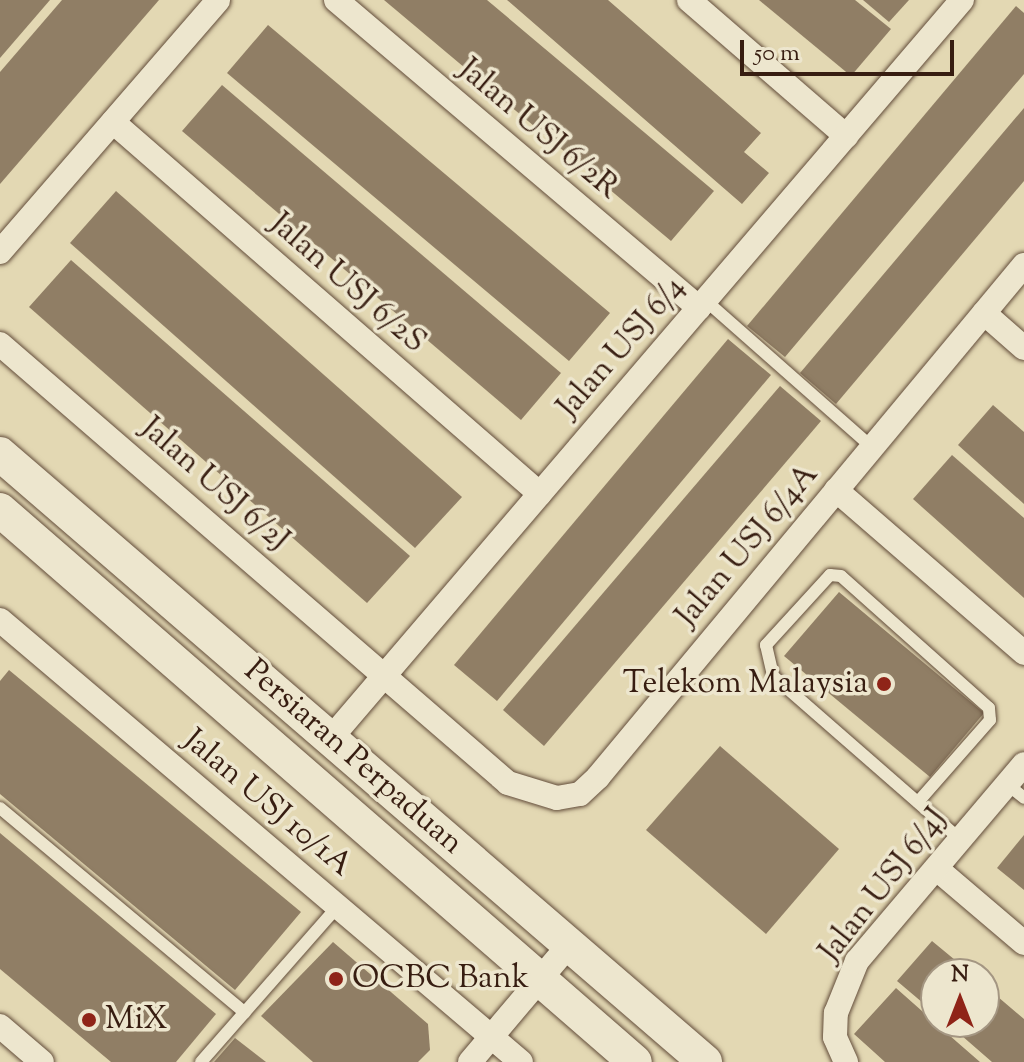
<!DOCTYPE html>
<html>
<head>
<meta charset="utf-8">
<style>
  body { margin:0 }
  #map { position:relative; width:1024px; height:1062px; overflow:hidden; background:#e3d8b3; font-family:"Sorts Mill Goudy",serif }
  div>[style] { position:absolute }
  .building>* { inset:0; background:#907e65 }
  .roads { filter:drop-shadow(0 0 2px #624c3a) drop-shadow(0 0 2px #624c3a) }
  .service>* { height:12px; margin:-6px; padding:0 6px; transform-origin:6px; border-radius:6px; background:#ede6ce }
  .minor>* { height:24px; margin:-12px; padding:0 12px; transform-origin:12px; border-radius:12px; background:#ede6ce }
  .secondary>* { height:34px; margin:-17px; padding:0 17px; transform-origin:17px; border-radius:17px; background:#ede6ce }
  .dots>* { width:22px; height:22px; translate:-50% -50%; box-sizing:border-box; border:4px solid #ede6ce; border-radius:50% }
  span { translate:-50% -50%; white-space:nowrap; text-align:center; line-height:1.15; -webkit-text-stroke:7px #ede6ce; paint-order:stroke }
  .street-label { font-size:32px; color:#371d11 }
  .poi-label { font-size:32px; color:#371d11 }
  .right { translate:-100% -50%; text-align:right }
  .left { translate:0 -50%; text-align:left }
  .north { position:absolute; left:920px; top:958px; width:80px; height:80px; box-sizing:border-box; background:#ede6ce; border:2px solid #a49682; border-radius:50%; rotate:0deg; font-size:22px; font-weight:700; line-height:32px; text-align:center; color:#371d11 }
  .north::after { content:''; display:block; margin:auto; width:28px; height:36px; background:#8f2418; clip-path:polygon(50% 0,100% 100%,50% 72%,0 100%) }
  .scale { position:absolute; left:740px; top:40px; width:214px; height:36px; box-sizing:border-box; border:4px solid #371d11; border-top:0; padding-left:10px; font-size:24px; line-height:28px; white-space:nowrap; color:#371d11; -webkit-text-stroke:6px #ede6ce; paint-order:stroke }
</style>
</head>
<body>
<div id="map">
  <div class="building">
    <i style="clip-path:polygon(0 0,50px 0,0 58px)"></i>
    <i style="clip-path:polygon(62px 0,159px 0,0 184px,0 72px)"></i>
    <i style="clip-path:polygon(384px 0,487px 0,714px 191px,671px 241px)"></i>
    <i style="clip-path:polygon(507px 0,608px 0,761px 133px,744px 152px,769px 173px,742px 204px)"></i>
    <i style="clip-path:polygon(759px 0,855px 0,891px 29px,851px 76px)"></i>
    <i style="clip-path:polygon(863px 0,909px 0,889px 22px)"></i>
    <i style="clip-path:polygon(1016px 6px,1024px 13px,1024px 74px,785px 357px,747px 326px)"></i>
    <i style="clip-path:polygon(268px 25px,610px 313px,569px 361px,227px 73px)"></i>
    <i style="clip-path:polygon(222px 85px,561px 373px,521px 420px,182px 131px)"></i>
    <i style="clip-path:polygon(1024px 108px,1024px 181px,836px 404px,800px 373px)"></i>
    <i style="clip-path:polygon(116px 191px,462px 497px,415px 548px,70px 243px)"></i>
    <i style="clip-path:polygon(71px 260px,410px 556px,367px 603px,29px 307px)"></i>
    <i style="clip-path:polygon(728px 339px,771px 375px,497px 701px,454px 665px)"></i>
    <i style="clip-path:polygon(780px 386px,821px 421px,544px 746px,503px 710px)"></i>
    <i style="clip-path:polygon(993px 405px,1024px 432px,1024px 504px,958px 445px)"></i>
    <i style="clip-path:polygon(952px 455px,1024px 518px,1024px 598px,913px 499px)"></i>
    <i style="clip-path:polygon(839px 592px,984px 713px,930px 777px,784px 656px)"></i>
    <i style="clip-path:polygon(9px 670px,301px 912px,235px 990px,0 794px,0 681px)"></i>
    <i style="clip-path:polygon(720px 746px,839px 849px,766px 934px,646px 830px)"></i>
    <i style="clip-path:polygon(0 833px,216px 1014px,176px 1062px,111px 1062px,0 969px)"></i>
    <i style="clip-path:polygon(1024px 835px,1024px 890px,997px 868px)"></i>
    <i style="clip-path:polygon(932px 941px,972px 974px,936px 974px,936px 1014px,897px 981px)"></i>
    <i style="clip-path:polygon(333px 942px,428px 1024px,430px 1050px,418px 1062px,313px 1062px,261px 1016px)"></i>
    <i style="clip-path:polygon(984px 985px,1024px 1019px,1024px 1062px,992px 1062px,946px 1022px,984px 1022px)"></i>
    <i style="clip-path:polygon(896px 988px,957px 1042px,980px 1062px,885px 1062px,874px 1052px,854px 1034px)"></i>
    <i style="clip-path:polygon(235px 1038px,266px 1062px,214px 1062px)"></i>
  </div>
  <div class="roads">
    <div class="service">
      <i style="left:705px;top:300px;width:222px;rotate:41.4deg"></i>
      <i style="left:1007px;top:784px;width:22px;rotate:39deg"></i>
      <i style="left:918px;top:802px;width:109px;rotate:-48.7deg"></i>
      <i style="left:990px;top:720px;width:12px;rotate:-95deg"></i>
      <i style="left:989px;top:708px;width:198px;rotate:-138.3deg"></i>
      <i style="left:841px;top:576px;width:11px;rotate:-175deg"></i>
      <i style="left:830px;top:575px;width:95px;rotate:132.4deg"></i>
      <i style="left:766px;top:645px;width:32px;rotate:77deg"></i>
      <i style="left:773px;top:676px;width:249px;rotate:41.1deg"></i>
      <i style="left:0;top:808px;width:319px;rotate:39.9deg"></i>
      <i style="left:201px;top:1062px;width:208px;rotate:-48.7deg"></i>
    </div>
    <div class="minor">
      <i style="left:336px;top:0;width:476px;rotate:40.3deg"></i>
      <i style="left:689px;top:0;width:208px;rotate:40.9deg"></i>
      <i style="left:113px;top:122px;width:566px;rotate:41.06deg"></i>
      <i style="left:0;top:252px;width:333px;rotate:-49.1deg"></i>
      <i style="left:984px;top:313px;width:53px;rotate:41.2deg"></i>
      <i style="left:0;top:344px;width:671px;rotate:40.83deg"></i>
      <i style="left:508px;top:783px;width:51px;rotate:17deg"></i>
      <i style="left:557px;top:798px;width:23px;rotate:-10deg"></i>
      <i style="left:580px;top:794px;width:25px;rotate:-43deg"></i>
      <i style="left:598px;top:777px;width:666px;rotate:-50.24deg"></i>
      <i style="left:836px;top:490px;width:249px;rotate:40.9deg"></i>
      <i style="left:0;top:620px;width:683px;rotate:40.31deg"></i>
      <i style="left:331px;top:738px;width:971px;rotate:-49.47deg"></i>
      <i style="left:937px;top:869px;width:114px;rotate:40.4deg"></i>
      <i style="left:0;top:1026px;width:55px;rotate:40.6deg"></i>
      <i style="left:470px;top:1062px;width:153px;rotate:-49.8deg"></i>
      <i style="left:846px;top:1062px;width:27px;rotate:-114deg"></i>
      <i style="left:835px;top:1037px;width:24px;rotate:-88deg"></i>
      <i style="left:836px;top:1013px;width:56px;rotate:-68deg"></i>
      <i style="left:857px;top:961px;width:258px;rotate:-49.7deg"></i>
    </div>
    <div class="secondary">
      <i style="left:0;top:454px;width:931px;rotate:40.77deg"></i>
      <i style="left:0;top:510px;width:841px;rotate:41deg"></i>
    </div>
  </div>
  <div class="dots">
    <i style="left:884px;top:684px;background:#8f2418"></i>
    <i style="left:336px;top:979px;background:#8f2418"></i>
    <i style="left:89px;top:1020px;background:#8f2418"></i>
  </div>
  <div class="street-label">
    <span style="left:538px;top:130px;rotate:40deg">Jalan USJ 6/2R</span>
    <span style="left:347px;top:284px;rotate:41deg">Jalan USJ 6/2S</span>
    <span style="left:622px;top:348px;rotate:-49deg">Jalan USJ 6/4</span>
    <span style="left:214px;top:485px;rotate:41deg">Jalan USJ 6/2J</span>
    <span style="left:748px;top:546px;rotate:-50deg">Jalan USJ 6/4A</span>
    <span style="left:353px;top:758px;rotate:41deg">Persiaran Perpaduan</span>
    <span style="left:267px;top:804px;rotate:40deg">Jalan USJ 10/1A</span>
    <span style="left:884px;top:886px;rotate:-52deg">Jalan USJ 6/4J</span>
  </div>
  <div class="poi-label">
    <span class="right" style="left:868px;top:684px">Telekom Malaysia</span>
    <span class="left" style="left:352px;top:979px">OCBC Bank</span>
    <span class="left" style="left:105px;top:1020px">MiX</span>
  </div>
  <div class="north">N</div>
  <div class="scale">50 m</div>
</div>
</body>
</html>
